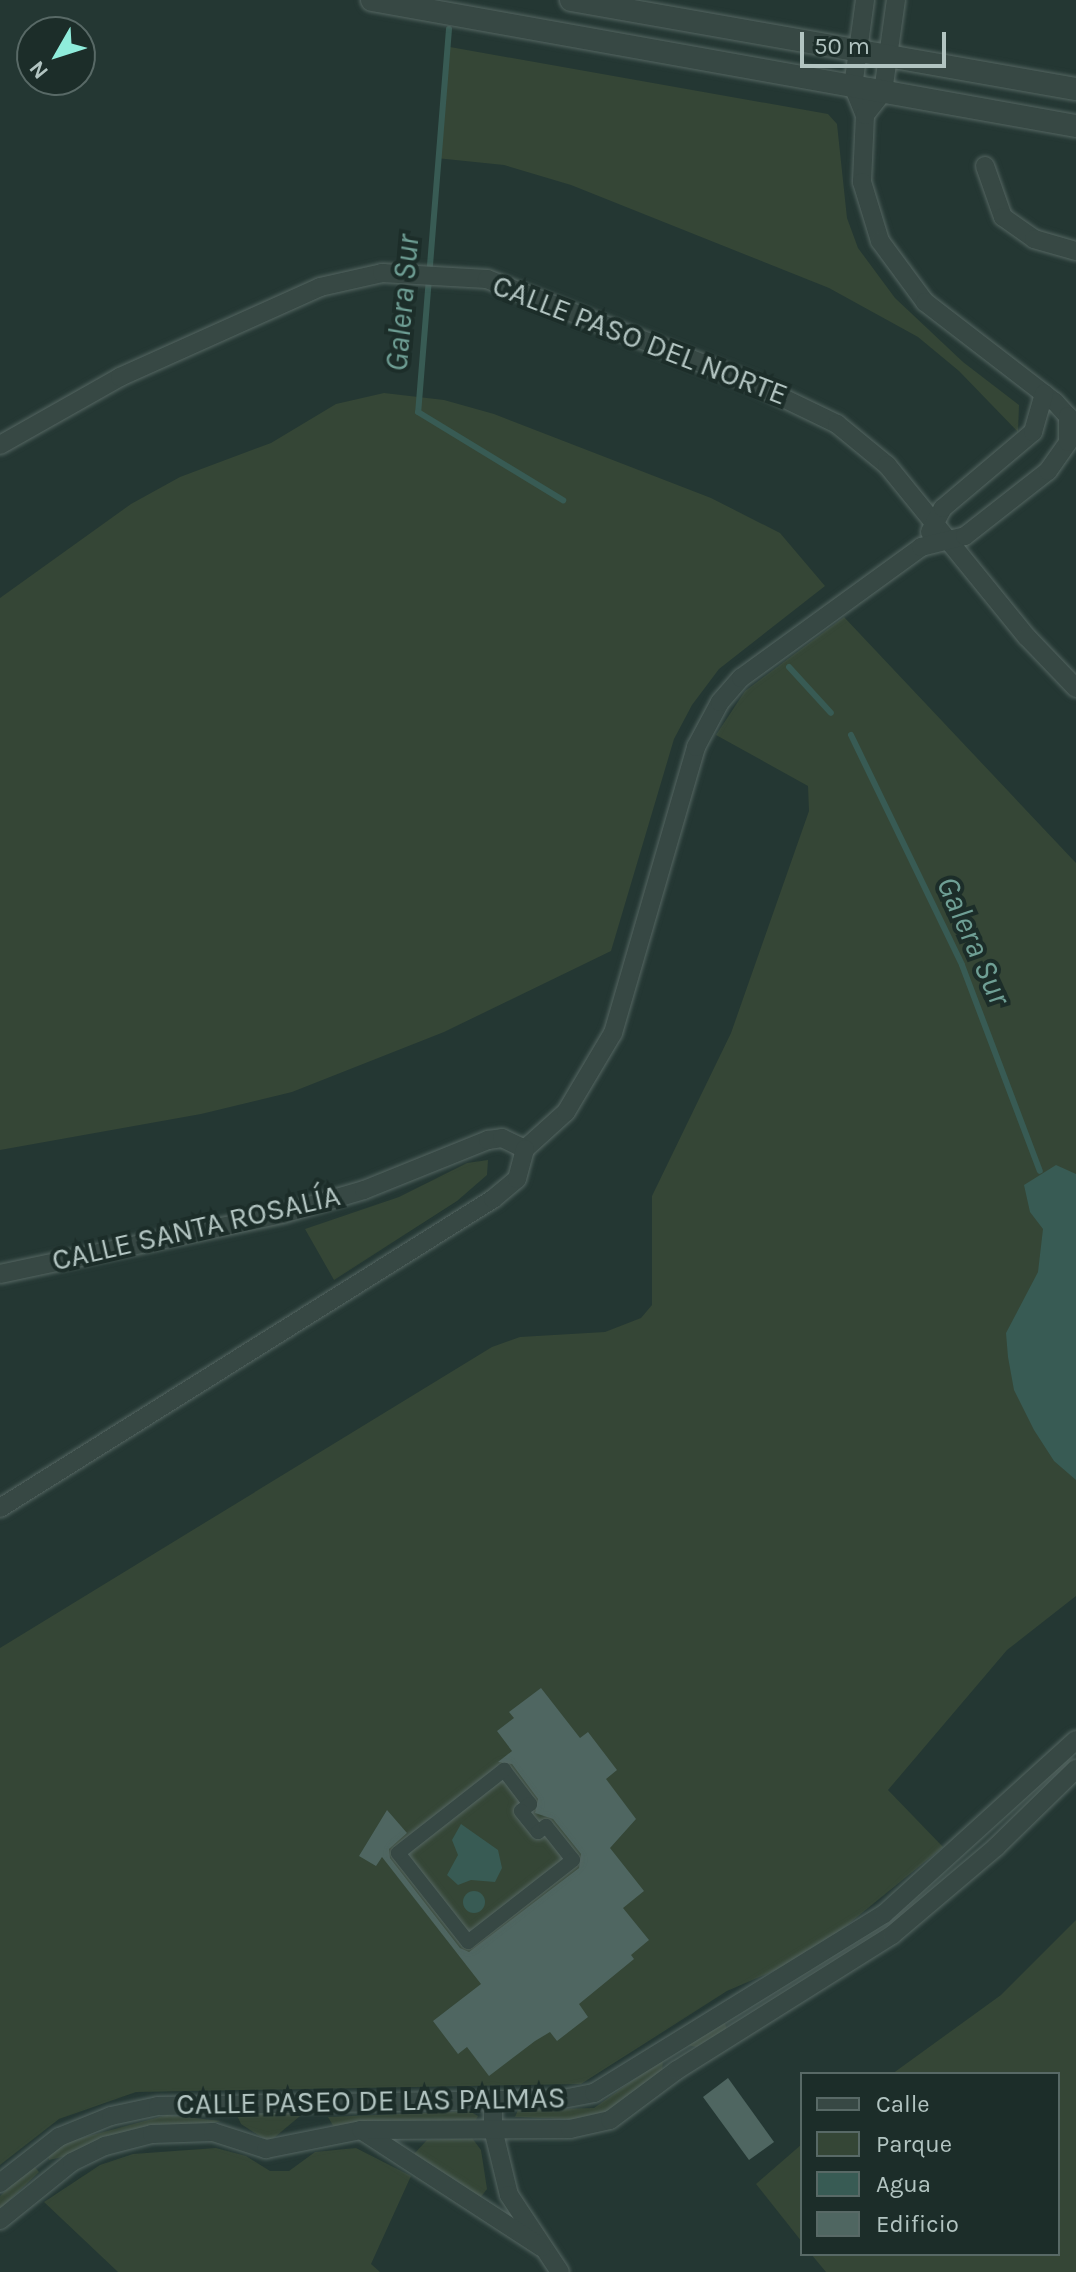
<!DOCTYPE html>
<html>
<head>
<meta charset="utf-8">
<style>
  body { margin:0 }
  #map { position:relative; width:1076px; height:2272px; overflow:hidden; background:#243733; font-family:Karla,sans-serif }
  div>[style] { position:absolute }
  .green>* { inset:0; background:#354636 }
  .water>* { inset:0; background:#385b54 }
  .round { border-radius:50% }
  .stream>* { height:6px; margin:-3px; padding:0 3px; transform-origin:3px; border-radius:3px; background:#385b54 }
  .building>* { inset:0; background:#4f6661 }
  .roads { filter:drop-shadow(0 0 2px #556662) drop-shadow(0 0 2px #556662) }
  .pedestrian>* { height:14px; margin:-7px; padding:0 7px; transform-origin:7px; border-radius:7px; background:#374844 }
  .minor>* { height:18px; margin:-9px; padding:0 9px; transform-origin:9px; border-radius:9px; background:#374844 }
  .tertiary>* { height:22px; margin:-11px; padding:0 11px; transform-origin:11px; border-radius:11px; background:#374844 }
  span { translate:-50% -50%; white-space:nowrap; text-align:center; line-height:1.15; -webkit-text-stroke:8px #1c2d29; paint-order:stroke }
  .street-label { font-size:30px; color:#b2c4c1 }
  .water-label { font-size:32px; color:#6f9f95; font-style:italic }
  .legend { position:absolute; left:800px; top:2072px; width:260px; height:184px; box-sizing:border-box; background:#1c2d29; border:2px solid #586966; margin:0; padding:10px 14px; list-style:none; font-size:24px; color:#b2c4c1 }
  .legend li { display:flex; align-items:center; gap:16px; height:40px }
  .legend b { width:40px; border:2px solid #586966 }
  .north { position:absolute; left:16px; top:16px; width:80px; height:80px; box-sizing:border-box; background:#1c2d29; border:2px solid #586966; border-radius:50%; rotate:231deg; font-size:22px; font-weight:700; line-height:32px; text-align:center; color:#b2c4c1 }
  .north::after { content:''; display:block; margin:auto; width:28px; height:36px; background:#8fecdb; clip-path:polygon(50% 0,100% 100%,50% 72%,0 100%) }
  .scale { position:absolute; left:800px; top:32px; width:146px; height:36px; box-sizing:border-box; border:4px solid #b2c4c1; border-top:0; padding-left:10px; font-size:24px; line-height:28px; white-space:nowrap; color:#b2c4c1; -webkit-text-stroke:6px #1c2d29; paint-order:stroke }
</style>
</head>
<body>
<div id="map">
  <div class="green">
    <i style="clip-path:polygon(450px 47px,828px 114px,837px 124px,847px 218px,858px 248px,895px 298px,963px 362px,1019px 405px,1018px 432px,959px 371px,918px 337px,829px 288px,571px 185px,504px 165px,436px 158px)"></i>
    <i style="clip-path:polygon(384px 393px,444px 400px,494px 414px,711px 498px,780px 533px,825px 586px,719px 669px,692px 705px,674px 739px,611px 951px,444px 1032px,292px 1092px,201px 1114px,0 1150px,0 598px,131px 504px,180px 477px,271px 443px,336px 404px)"></i>
    <i style="clip-path:polygon(844px 617px,1076px 863px,1076px 1596px,1007px 1650px,888px 1790px,943px 1847px,841px 1930px,785px 1966px,727px 1991px,581px 2084px,136px 2092px,59px 2119px,0 2165px,0 1648px,492px 1347px,520px 1337px,605px 1332px,641px 1318px,652px 1305px,652px 1196px,731px 1033px,809px 811px,808px 786px,716px 735px,745px 691px)"></i>
    <i style="clip-path:polygon(488px 1160px,487px 1175px,457px 1201px,334px 1280px,305px 1229px,399px 1197px,467px 1163px)"></i>
    <i style="clip-path:polygon(1076px 1920px,1076px 2272px,826px 2272px,811px 2254px,1058px 2254px,1058px 2074px,892px 2074px,1001px 1995px)"></i>
    <i style="clip-path:polygon(724px 2021px,727px 2029px,696px 2047px,688px 2045px)"></i>
    <i style="clip-path:polygon(663px 2059px,662px 2072px,596px 2120px,515px 2117px,518px 2110px,594px 2108px)"></i>
    <i style="clip-path:polygon(234px 2109px,300px 2112px,300px 2116px,269px 2142px,241px 2124px)"></i>
    <i style="clip-path:polygon(469px 2111px,478px 2116px,474px 2123px,335px 2129px,328px 2117px)"></i>
    <i style="clip-path:polygon(167px 2115px,221px 2121px,49px 2160px,48px 2155px,70px 2141px)"></i>
    <i style="clip-path:polygon(472px 2138px,481px 2150px,487px 2189px,480px 2198px,414px 2154px,427px 2140px)"></i>
    <i style="clip-path:polygon(802px 2144px,802px 2242px,756px 2184px)"></i>
    <i style="clip-path:polygon(216px 2148px,246px 2156px,270px 2171px,289px 2171px,315px 2152px,356px 2148px,411px 2176px,371px 2264px,380px 2272px,118px 2272px,44px 2202px,100px 2165px,133px 2154px)"></i>
    <i style="clip-path:polygon(33px 2165px,39px 2172px,0 2209px,0 2196px)"></i>
  </div>
  <div class="water">
    <i style="clip-path:polygon(1056px 1165px,1076px 1174px,1076px 1480px,1054px 1461px,1034px 1430px,1014px 1390px,1008px 1357px,1006px 1333px,1038px 1272px,1043px 1229px,1030px 1212px,1024px 1185px)"></i>
    <i style="clip-path:polygon(461px 1824px,498px 1850px,502px 1868px,495px 1882px,471px 1880px,458px 1885px,447px 1875px,458px 1855px,452px 1840px)"></i>
    <i class="round" style="left:463px;top:1891px;width:22px;height:22px"></i>
  </div>
  <div class="stream">
    <i style="left:449px;top:29px;width:384px;rotate:94.6deg"></i>
    <i style="left:418px;top:412px;width:170px;rotate:31.3deg"></i>
    <i style="left:789px;top:667px;width:62px;rotate:47.6deg"></i>
    <i style="left:851px;top:735px;width:255px;rotate:64.2deg"></i>
    <i style="left:962px;top:965px;width:220px;rotate:69.3deg"></i>
  </div>
  <div class="building">
    <i style="clip-path:polygon(541px 1688px,580px 1738px,588px 1732px,617px 1770px,606px 1779px,636px 1819px,610px 1848px,644px 1891px,623px 1908px,649px 1940px,631px 1955px,634px 1959px,579px 2004px,588px 2017px,557px 2041px,550px 2032px,535px 2041px,489px 2076px,467px 2047px,458px 2054px,433px 2021px,481px 1984px,382px 1857px,376px 1866px,359px 1856px,387px 1810px,407px 1833px,389px 1849px,390px 1858px,460px 1948px,469px 1952px,579px 1868px,581px 1854px,553px 1819px,535px 1813px,538px 1799px,512px 1764px,498px 1762px,512px 1751px,497px 1731px,514px 1718px,509px 1712px)"></i>
    <i style="clip-path:polygon(728px 2078px,774px 2142px,749px 2160px,703px 2097px)"></i>
  </div>
  <div class="roads">
    <div class="pedestrian">
      <i style="left:504px;top:1770px;width:43px;rotate:52.6deg"></i>
      <i style="left:530px;top:1804px;width:11px;rotate:142deg"></i>
      <i style="left:521px;top:1811px;width:27px;rotate:51deg"></i>
      <i style="left:538px;top:1832px;width:10px;rotate:-37deg"></i>
      <i style="left:546px;top:1826px;width:43px;rotate:51.5deg"></i>
      <i style="left:573px;top:1860px;width:133px;rotate:142deg"></i>
      <i style="left:468px;top:1942px;width:113px;rotate:-128.2deg"></i>
      <i style="left:398px;top:1853px;width:135px;rotate:-38.1deg"></i>
    </div>
    <div class="minor">
      <i style="left:865px;top:0;width:87px;rotate:97.9deg"></i>
      <i style="left:853px;top:86px;width:31px;rotate:68deg"></i>
      <i style="left:865px;top:115px;width:67px;rotate:92.6deg"></i>
      <i style="left:862px;top:182px;width:62px;rotate:73deg"></i>
      <i style="left:880px;top:241px;width:76px;rotate:53.6deg"></i>
      <i style="left:925px;top:302px;width:164px;rotate:37.6deg"></i>
      <i style="left:1055px;top:402px;width:28px;rotate:48deg"></i>
      <i style="left:865px;top:115px;width:29px;rotate:-52deg"></i>
      <i style="left:883px;top:92px;width:93px;rotate:-82deg"></i>
      <i style="left:985px;top:166px;width:54px;rotate:70.6deg"></i>
      <i style="left:1003px;top:217px;width:38px;rotate:35deg"></i>
      <i style="left:1034px;top:239px;width:44px;rotate:15.9deg"></i>
      <i style="left:0;top:445px;width:138px;rotate:-29.5deg"></i>
      <i style="left:120px;top:377px;width:219px;rotate:-24.2deg"></i>
      <i style="left:320px;top:287px;width:64px;rotate:-12.7deg"></i>
      <i style="left:382px;top:273px;width:105px;rotate:3.3deg"></i>
      <i style="left:487px;top:279px;width:282px;rotate:21.4deg"></i>
      <i style="left:750px;top:382px;width:97px;rotate:25.8deg"></i>
      <i style="left:837px;top:424px;width:65px;rotate:39.4deg"></i>
      <i style="left:887px;top:465px;width:222px;rotate:50.9deg"></i>
      <i style="left:1027px;top:637px;width:71px;rotate:46.1deg"></i>
      <i style="left:930px;top:532px;width:27px;rotate:-62deg"></i>
      <i style="left:943px;top:508px;width:118px;rotate:-40.2deg"></i>
      <i style="left:1033px;top:432px;width:40px;rotate:-74deg"></i>
      <i style="left:525px;top:1149px;width:55px;rotate:-42.1deg"></i>
      <i style="left:566px;top:1112px;width:92px;rotate:-59.3deg"></i>
      <i style="left:613px;top:1033px;width:298px;rotate:-73.8deg"></i>
      <i style="left:696px;top:747px;width:51px;rotate:-61.9deg"></i>
      <i style="left:720px;top:702px;width:32px;rotate:-49deg"></i>
      <i style="left:741px;top:678px;width:223px;rotate:-36deg"></i>
      <i style="left:921px;top:547px;width:45px;rotate:-14deg"></i>
      <i style="left:965px;top:536px;width:105px;rotate:-38.1deg"></i>
      <i style="left:1048px;top:471px;width:35px;rotate:-55deg"></i>
      <i style="left:1068px;top:442px;width:26px;rotate:-90deg"></i>
      <i style="left:0;top:1274px;width:288px;rotate:-12deg"></i>
      <i style="left:282px;top:1214px;width:85px;rotate:-16.3deg"></i>
      <i style="left:364px;top:1190px;width:134px;rotate:-22deg"></i>
      <i style="left:488px;top:1140px;width:14px;rotate:-8deg"></i>
      <i style="left:502px;top:1138px;width:25px;rotate:26deg"></i>
      <i style="left:0;top:1508px;width:582px;rotate:-32.08deg"></i>
      <i style="left:493px;top:1199px;width:31px;rotate:-40deg"></i>
      <i style="left:517px;top:1179px;width:31px;rotate:-75deg"></i>
      <i style="left:493px;top:2098px;width:31px;rotate:90deg"></i>
      <i style="left:493px;top:2129px;width:68px;rotate:76.4deg"></i>
      <i style="left:509px;top:2195px;width:92px;rotate:56.5deg"></i>
      <i style="left:361px;top:2130px;width:215px;rotate:33deg"></i>
      <i style="left:0;top:2183px;width:75px;rotate:-37.9deg"></i>
      <i style="left:59px;top:2137px;width:56px;rotate:-22deg"></i>
      <i style="left:111px;top:2116px;width:48px;rotate:-12deg"></i>
      <i style="left:158px;top:2106px;width:405px;rotate:-1deg"></i>
      <i style="left:563px;top:2099px;width:32px;rotate:-11deg"></i>
      <i style="left:594px;top:2093px;width:341px;rotate:-31.7deg"></i>
      <i style="left:884px;top:1914px;width:259px;rotate:-42.2deg"></i>
      <i style="left:0;top:2220px;width:92px;rotate:-38.9deg"></i>
      <i style="left:72px;top:2162px;width:37px;rotate:-26deg"></i>
      <i style="left:105px;top:2146px;width:49px;rotate:-14.3deg"></i>
      <i style="left:152px;top:2134px;width:61px;rotate:-1.9deg"></i>
      <i style="left:213px;top:2132px;width:56px;rotate:17.8deg"></i>
      <i style="left:266px;top:2149px;width:97px;rotate:-11.3deg"></i>
      <i style="left:361px;top:2130px;width:209px;rotate:-0.3deg"></i>
      <i style="left:570px;top:2129px;width:41px;rotate:-12.7deg"></i>
      <i style="left:610px;top:2120px;width:84px;rotate:-36.7deg"></i>
      <i style="left:677px;top:2070px;width:254px;rotate:-32.1deg"></i>
      <i style="left:892px;top:1935px;width:136px;rotate:-40.2deg"></i>
      <i style="left:996px;top:1847px;width:112px;rotate:-44.3deg"></i>
    </div>
    <div class="tertiary">
      <i style="left:372px;top:0;width:715px;rotate:10.15deg"></i>
      <i style="left:571px;top:0;width:513px;rotate:10deg"></i>
    </div>
  </div>
  <div class="street-label">
    <span style="left:640px;top:340px;rotate:21deg">CALLE PASO DEL NORTE</span>
    <span style="left:196px;top:1228px;rotate:-13deg">CALLE SANTA ROSALÍA</span>
    <span style="left:371px;top:2101px;rotate:-1deg">CALLE PASEO DE LAS PALMAS</span>
  </div>
  <div class="water-label">
    <span style="left:403px;top:303px;rotate:-85deg">Galera Sur</span>
    <span style="left:973px;top:941px;rotate:66deg">Galera Sur</span>
  </div>
  <ul class="legend">
  <li><b style="height:10px;background:#374844"></b>Calle</li>
  <li><b style="height:22px;background:#354636"></b>Parque</li>
  <li><b style="height:22px;background:#385b54"></b>Agua</li>
  <li><b style="height:22px;background:#4f6661"></b>Edificio</li>
  </ul>
  <div class="north">N</div>
  <div class="scale">50 m</div>
</div>
</body>
</html>
